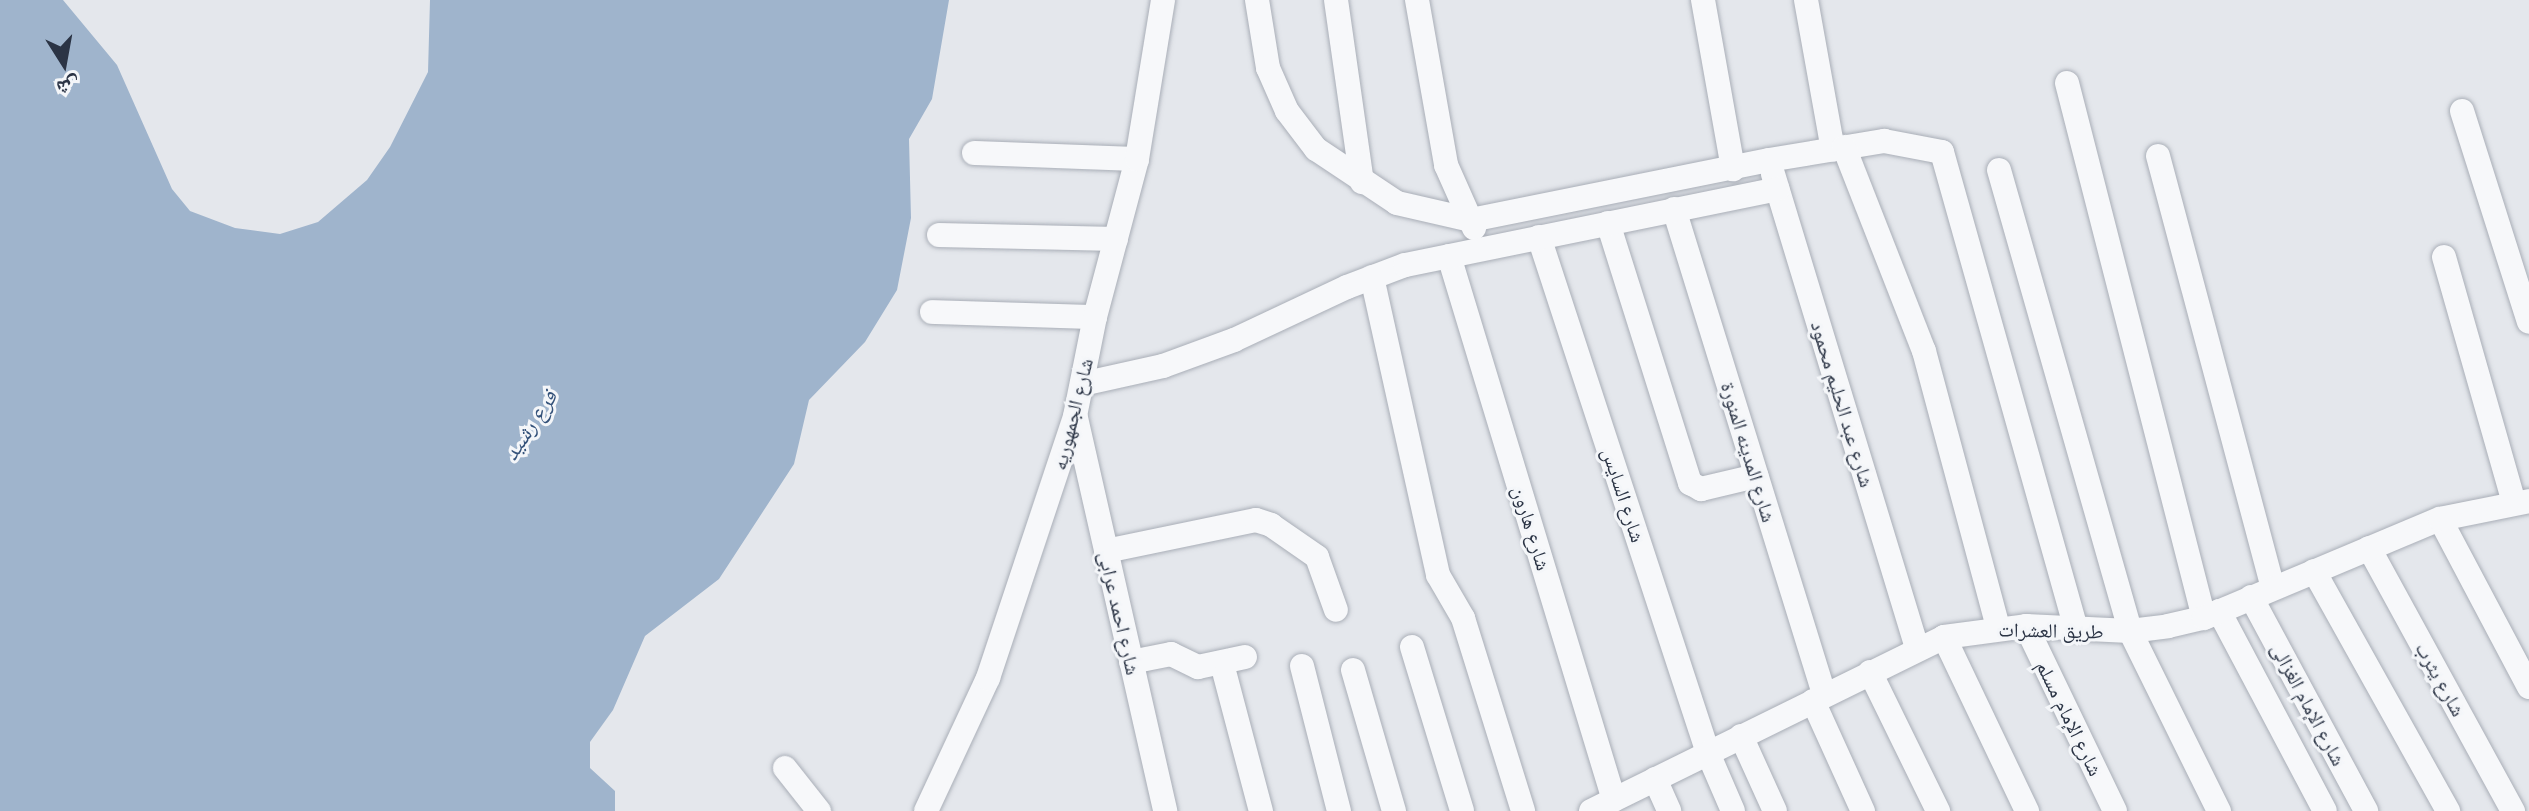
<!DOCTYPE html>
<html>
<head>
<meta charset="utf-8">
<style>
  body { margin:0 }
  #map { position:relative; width:2529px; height:811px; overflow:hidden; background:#e4e7ec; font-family:Mulish,"Noto Naskh Arabic",sans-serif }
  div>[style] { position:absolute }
  .water>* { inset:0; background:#9fb4cc }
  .roads { filter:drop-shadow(0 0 2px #a9aeb7) drop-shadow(0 0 2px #a9aeb7) }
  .minor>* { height:24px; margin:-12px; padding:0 12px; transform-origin:12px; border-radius:12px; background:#f7f8fa }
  span { translate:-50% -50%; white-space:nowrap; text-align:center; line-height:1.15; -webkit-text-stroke:6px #f4f6f9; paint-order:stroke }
  .street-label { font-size:20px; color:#2b3445 }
  .water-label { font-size:22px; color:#34527a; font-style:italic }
  .north { position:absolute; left:24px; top:24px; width:80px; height:80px; -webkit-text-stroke:6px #f4f6f9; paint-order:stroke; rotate:169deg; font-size:22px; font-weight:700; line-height:32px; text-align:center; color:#2b3445 }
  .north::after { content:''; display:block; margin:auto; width:28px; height:36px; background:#2b3445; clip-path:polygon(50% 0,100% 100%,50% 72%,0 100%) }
</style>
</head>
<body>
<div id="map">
  <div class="water">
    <i style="clip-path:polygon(0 0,63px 0,117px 65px,172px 189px,190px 211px,235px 228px,280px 234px,318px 222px,367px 180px,390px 147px,428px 72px,430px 0,949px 0,932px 99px,909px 139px,911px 218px,897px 290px,865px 342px,809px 400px,794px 464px,719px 579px,645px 636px,613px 710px,590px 742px,590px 768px,615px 791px,615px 811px,0 811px)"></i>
  </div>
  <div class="roads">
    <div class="minor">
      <i style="left:1257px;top:0;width:69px;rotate:80.8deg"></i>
      <i style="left:1268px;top:68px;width:47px;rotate:66.2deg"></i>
      <i style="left:1287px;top:111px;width:48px;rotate:52.7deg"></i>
      <i style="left:1316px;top:149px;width:97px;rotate:33.7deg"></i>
      <i style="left:1397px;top:203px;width:76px;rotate:12.9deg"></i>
      <i style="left:1471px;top:220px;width:304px;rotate:-11.4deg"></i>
      <i style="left:1769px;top:160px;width:117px;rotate:-9.4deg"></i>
      <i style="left:1884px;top:141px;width:59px;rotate:10.7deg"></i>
      <i style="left:1942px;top:152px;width:496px;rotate:74.3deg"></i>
      <i style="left:1336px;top:0;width:184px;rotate:81.9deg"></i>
      <i style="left:1417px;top:0;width:168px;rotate:80deg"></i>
      <i style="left:1446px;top:165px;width:69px;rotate:66deg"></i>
      <i style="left:1703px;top:0;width:172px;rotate:79.9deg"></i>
      <i style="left:1806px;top:0;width:152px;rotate:79.8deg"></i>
      <i style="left:2067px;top:83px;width:552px;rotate:75.64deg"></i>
      <i style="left:2462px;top:111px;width:221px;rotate:72.4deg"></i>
      <i style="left:1844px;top:147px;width:219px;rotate:68.6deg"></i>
      <i style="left:1924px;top:351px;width:286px;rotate:75deg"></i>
      <i style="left:974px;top:153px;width:163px;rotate:2.1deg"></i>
      <i style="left:2158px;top:156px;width:447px;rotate:75.1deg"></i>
      <i style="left:1999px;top:170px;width:479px;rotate:74.1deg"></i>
      <i style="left:2130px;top:631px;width:201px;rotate:63.7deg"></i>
      <i style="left:1773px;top:174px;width:496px;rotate:73.1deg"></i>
      <i style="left:1674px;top:209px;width:508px;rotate:72.81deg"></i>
      <i style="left:1608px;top:223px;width:273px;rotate:72.5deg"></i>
      <i style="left:1690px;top:483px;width:13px;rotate:29deg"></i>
      <i style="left:1701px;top:489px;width:57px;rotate:-13.3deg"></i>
      <i style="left:939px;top:235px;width:177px;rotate:1.3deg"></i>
      <i style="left:1539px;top:237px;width:543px;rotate:71.87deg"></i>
      <i style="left:1708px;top:753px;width:63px;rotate:66.7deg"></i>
      <i style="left:1449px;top:256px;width:568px;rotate:73.13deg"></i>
      <i style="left:2444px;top:257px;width:256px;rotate:74.1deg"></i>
      <i style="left:1372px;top:277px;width:305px;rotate:77.5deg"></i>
      <i style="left:1438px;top:575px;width:50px;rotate:59.8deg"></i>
      <i style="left:1463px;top:618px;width:202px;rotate:72.7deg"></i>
      <i style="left:932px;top:312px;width:163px;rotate:1.8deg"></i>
      <i style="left:1082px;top:384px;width:83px;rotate:-12.5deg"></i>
      <i style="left:1163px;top:366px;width:76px;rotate:-20.1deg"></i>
      <i style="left:1234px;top:340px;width:125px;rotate:-25.1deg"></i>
      <i style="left:1347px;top:287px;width:62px;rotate:-20.8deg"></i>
      <i style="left:1405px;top:265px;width:380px;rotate:-11.5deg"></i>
      <i style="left:1076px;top:418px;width:403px;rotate:77.2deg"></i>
      <i style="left:2440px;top:519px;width:190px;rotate:62.1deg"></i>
      <i style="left:2369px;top:548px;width:300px;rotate:61.3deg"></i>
      <i style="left:1106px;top:551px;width:153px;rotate:-11.7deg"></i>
      <i style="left:1256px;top:520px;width:16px;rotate:18deg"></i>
      <i style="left:1271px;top:525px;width:56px;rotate:34.8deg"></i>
      <i style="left:1317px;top:557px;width:56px;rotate:70.3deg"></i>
      <i style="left:2314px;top:571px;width:275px;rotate:60.8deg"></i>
      <i style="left:2251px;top:597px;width:243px;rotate:61.7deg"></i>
      <i style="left:2219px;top:611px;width:226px;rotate:62.1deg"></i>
      <i style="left:2026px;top:626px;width:205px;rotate:64.3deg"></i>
      <i style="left:1944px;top:637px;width:193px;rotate:64.5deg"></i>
      <i style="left:1412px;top:647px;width:171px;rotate:73deg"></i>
      <i style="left:1131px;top:662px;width:41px;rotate:-11.3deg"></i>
      <i style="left:1171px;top:654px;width:30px;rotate:26deg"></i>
      <i style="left:1198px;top:667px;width:48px;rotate:-12deg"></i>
      <i style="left:1302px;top:666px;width:150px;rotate:75.7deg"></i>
      <i style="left:1353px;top:670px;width:147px;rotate:73.8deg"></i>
      <i style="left:1870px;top:672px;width:155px;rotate:63.9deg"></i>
      <i style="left:1225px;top:675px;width:141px;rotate:75.2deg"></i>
      <i style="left:1813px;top:701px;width:121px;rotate:65.6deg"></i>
      <i style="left:1741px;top:736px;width:82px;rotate:65.6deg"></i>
      <i style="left:785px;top:768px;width:55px;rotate:51.7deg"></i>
      <i style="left:1655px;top:779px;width:35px;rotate:66deg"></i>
      <i style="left:926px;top:811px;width:147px;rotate:-65deg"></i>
      <i style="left:988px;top:678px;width:276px;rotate:-71.6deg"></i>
      <i style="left:1075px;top:416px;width:101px;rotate:-78.6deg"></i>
      <i style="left:1095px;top:317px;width:163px;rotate:-75.1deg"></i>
      <i style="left:1137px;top:159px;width:161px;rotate:-80.7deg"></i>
      <i style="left:1591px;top:811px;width:394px;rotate:-26.2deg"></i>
      <i style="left:1944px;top:637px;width:83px;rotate:-7.6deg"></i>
      <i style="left:2026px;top:626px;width:104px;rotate:2.8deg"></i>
      <i style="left:2130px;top:631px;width:38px;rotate:-7deg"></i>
      <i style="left:2168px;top:626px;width:37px;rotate:-13deg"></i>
      <i style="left:2204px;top:618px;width:256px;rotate:-22.8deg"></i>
      <i style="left:2440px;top:519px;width:91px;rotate:-11.4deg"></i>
    </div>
  </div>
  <div class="street-label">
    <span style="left:1843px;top:404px;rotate:73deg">شارع عبد الحليم محمود</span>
    <span style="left:1072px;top:414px;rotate:-76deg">شارع الجمهوريه</span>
    <span style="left:1749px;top:452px;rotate:73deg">شارع المدينه المنورة</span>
    <span style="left:1624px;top:495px;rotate:72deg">شارع السايس</span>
    <span style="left:1532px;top:528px;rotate:73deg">شارع هارون</span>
    <span style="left:1120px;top:613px;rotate:77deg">شارع احمد عرابى</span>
    <span style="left:2051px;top:630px;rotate:1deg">طريق العشرات</span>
    <span style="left:2441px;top:679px;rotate:61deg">شارع يثرب</span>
    <span style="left:2309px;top:704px;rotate:62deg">شارع الإمام الغزالى</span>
    <span style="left:2070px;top:718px;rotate:64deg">شارع الإمام مسلم</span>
  </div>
  <div class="water-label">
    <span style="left:530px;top:425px;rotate:-56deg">فرع رشيد</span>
  </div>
  <div class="north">ش</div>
</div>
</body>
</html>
